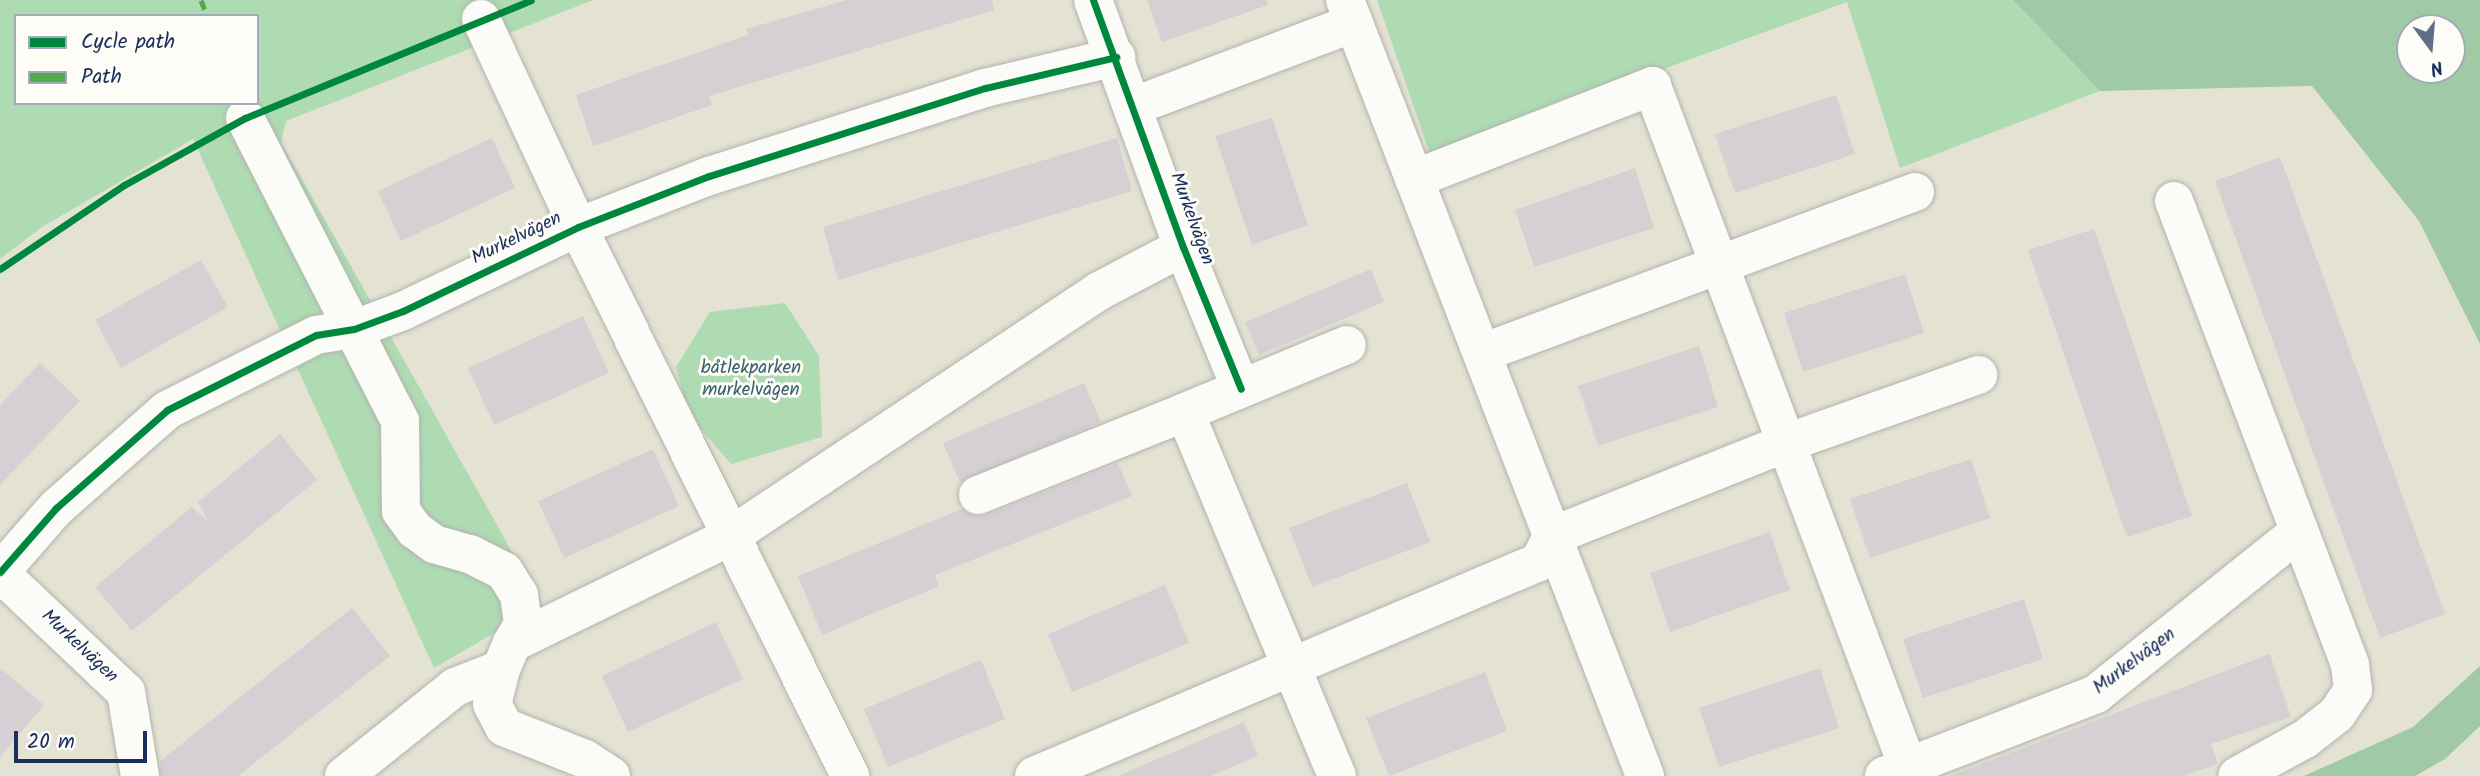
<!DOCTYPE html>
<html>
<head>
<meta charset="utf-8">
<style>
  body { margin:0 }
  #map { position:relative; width:2480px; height:776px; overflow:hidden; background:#e4e2d3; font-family:Kalam,sans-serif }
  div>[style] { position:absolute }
  .green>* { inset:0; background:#aedbb2 }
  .forest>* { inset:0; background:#a0caa5 }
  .building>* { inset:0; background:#d6d0d5 }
  .roads { filter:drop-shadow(0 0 2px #b2b3ae) drop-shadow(0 0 2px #b2b3ae) }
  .minor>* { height:38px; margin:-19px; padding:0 19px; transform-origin:19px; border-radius:19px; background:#fbfbf8 }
  .quiet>* { height:5px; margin-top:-2.5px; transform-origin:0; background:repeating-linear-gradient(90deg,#52ab49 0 10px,transparent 0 15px) }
  .cycleway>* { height:7px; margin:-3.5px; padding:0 3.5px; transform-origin:3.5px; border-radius:3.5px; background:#00873e }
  span { translate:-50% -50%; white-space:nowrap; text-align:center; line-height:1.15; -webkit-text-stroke:6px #fdfcf7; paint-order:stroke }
  .street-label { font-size:19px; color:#1b2f5e }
  .park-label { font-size:19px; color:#3a616f }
  .legend { position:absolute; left:14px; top:14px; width:245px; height:91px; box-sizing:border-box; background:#fdfcf7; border:2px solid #a3aaba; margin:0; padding:9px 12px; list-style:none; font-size:21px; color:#1b2f5e }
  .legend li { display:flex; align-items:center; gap:14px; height:35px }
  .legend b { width:35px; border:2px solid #a3aaba }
  .north { position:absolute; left:2396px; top:14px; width:70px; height:70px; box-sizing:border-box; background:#fdfcf7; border:2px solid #a3aaba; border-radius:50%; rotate:164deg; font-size:19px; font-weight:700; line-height:28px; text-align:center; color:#1b2f5e }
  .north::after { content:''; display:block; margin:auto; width:24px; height:32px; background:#616e87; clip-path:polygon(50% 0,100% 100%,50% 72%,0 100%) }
  .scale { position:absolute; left:14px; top:731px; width:133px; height:32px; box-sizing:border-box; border:4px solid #1b2f5e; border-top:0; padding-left:9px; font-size:21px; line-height:24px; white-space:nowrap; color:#1b2f5e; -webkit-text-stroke:5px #fdfcf7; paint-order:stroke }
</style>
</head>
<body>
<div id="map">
  <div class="green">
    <i style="clip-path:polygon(evenodd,0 0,593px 0,286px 121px,281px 142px,542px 605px,434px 668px,193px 139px,42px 227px,0 259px,0 0,16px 16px,257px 16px,257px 103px,16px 103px,16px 16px)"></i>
    <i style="clip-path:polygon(1377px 0,2013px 0,2100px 91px,1900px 168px,1847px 2px,1430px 154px)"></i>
    <i style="clip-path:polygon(785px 303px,819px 356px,822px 437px,731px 464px,688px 414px,676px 367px,710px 312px)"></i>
  </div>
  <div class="forest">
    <i style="clip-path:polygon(evenodd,2013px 0,2480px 0,2480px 344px,2419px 221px,2312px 86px,2100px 91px,2013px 0,2410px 28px,2452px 28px,2452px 70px,2410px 70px,2410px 28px)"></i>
    <i style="clip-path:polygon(2480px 666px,2480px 726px,2445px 759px,2415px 776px,2304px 776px,2413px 727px)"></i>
  </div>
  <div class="building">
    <i style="clip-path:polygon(847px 0,992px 0,994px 10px,709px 96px,712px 105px,593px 146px,576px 95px,748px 35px,746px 29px)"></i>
    <i style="clip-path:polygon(1147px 0,1267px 0,1268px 5px,1162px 42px)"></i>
    <i style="clip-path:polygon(1836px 95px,1855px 154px,1735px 193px,1715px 134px)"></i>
    <i style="clip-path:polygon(1272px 118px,1308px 225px,1252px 245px,1215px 136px)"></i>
    <i style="clip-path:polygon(492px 138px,515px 188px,401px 241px,378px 191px)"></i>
    <i style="clip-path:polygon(1117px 138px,1132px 191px,838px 280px,823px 227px)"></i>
    <i style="clip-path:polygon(2280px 157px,2445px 614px,2380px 638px,2215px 181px)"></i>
    <i style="clip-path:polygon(1635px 168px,1654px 228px,1534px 267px,1515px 210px)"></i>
    <i style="clip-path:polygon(2094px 229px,2192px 516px,2127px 537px,2028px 250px)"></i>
    <i style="clip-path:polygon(201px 260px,228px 307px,121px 368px,95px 320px)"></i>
    <i style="clip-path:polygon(1371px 269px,1384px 302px,1259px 355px,1245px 322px)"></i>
    <i style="clip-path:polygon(1905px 274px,1924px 333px,1803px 372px,1784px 313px)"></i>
    <i style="clip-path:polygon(583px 316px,609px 373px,494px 425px,468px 368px)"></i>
    <i style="clip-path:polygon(1699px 346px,1718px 407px,1598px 446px,1578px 386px)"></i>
    <i style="clip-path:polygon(40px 363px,80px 401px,0 485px,0 405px)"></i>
    <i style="clip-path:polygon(1084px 383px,1101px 422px,960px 482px,943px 443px)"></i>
    <i style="clip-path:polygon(280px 434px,317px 480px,132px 631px,95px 587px,192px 507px,209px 523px,198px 502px)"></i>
    <i style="clip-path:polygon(653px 449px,679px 506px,564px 558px,538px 501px)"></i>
    <i style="clip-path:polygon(1971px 459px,1990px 518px,1870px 558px,1850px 499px)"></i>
    <i style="clip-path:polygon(1118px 463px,1132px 496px,935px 575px,939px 586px,822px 635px,798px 576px,962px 509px,974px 516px,986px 515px)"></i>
    <i style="clip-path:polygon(1407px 483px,1430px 542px,1312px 587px,1289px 528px)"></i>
    <i style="clip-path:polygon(1770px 532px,1790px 590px,1670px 632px,1650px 573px)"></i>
    <i style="clip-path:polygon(1165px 585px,1189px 643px,1072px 692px,1048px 634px)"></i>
    <i style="clip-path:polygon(2024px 599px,2043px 659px,1923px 698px,1903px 639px)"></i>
    <i style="clip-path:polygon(352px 608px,390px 656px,238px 776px,161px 776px,160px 761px)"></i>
    <i style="clip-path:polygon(716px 622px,743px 679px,628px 732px,602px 676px)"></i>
    <i style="clip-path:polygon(2270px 654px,2291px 717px,2211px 744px,2218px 764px,2182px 776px,1950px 776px)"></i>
    <i style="clip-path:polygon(981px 660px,1005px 719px,888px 767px,864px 709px)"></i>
    <i style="clip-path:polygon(0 668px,44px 705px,0 757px)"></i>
    <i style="clip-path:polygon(1820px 668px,1839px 728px,1719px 767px,1699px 708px)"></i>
    <i style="clip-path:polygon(1485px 672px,1507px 731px,1389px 776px,1366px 718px)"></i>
    <i style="clip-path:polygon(1244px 722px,1258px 756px,1211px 776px,1118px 776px)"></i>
  </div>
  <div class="roads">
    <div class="minor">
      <i style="left:1093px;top:0;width:263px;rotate:70deg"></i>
      <i style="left:1183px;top:247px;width:153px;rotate:67.8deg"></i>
      <i style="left:1345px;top:0;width:832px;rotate:68.86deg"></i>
      <i style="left:481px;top:19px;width:230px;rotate:65deg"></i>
      <i style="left:578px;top:227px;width:613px;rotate:63.64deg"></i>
      <i style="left:1134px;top:106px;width:235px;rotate:-20.7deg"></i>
      <i style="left:245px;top:118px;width:340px;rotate:62.9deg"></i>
      <i style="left:400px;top:421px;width:90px;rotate:89.4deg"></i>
      <i style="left:401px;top:511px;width:24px;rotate:54deg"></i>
      <i style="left:415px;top:530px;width:24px;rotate:36deg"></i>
      <i style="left:434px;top:544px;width:37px;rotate:16deg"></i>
      <i style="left:470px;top:554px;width:38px;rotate:27deg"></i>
      <i style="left:504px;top:571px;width:28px;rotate:58deg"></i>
      <i style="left:519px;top:595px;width:29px;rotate:82deg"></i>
      <i style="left:523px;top:624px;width:22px;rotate:120deg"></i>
      <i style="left:1414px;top:179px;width:256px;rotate:-21.3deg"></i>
      <i style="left:1652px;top:86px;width:728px;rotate:69.4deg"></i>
      <i style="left:2174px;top:201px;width:496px;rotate:69.2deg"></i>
      <i style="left:2350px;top:665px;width:25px;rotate:83deg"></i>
      <i style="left:2353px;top:690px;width:29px;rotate:124deg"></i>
      <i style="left:2337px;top:714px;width:41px;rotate:142deg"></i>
      <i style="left:2305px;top:739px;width:77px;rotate:151.4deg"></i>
      <i style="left:1482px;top:353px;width:462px;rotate:-20.4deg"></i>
      <i style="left:978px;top:495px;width:223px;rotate:-21.8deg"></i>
      <i style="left:0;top:572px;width:85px;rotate:-48.8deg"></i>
      <i style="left:56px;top:508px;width:148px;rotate:-41.4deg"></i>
      <i style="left:167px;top:410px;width:167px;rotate:-26.7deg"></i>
      <i style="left:316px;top:335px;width:38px;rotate:-9deg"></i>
      <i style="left:354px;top:329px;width:52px;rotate:-20.2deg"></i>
      <i style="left:403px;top:311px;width:194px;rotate:-25.6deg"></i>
      <i style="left:578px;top:227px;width:141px;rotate:-21.3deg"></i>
      <i style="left:709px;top:176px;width:290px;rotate:-17.7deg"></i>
      <i style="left:985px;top:88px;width:135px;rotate:-13.3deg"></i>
      <i style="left:0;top:573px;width:173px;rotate:43.4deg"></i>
      <i style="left:126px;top:692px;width:85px;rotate:80.5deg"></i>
      <i style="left:501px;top:669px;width:36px;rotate:104deg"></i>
      <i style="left:492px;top:704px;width:26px;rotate:62deg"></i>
      <i style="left:504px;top:727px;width:87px;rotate:21.6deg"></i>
      <i style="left:585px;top:759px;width:31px;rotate:33deg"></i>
      <i style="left:344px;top:776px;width:142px;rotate:-38.7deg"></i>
      <i style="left:455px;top:687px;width:49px;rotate:-21.4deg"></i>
      <i style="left:501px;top:669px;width:28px;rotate:-67deg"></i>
      <i style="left:512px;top:643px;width:242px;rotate:-26deg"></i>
      <i style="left:729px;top:537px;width:444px;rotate:-33.6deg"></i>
      <i style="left:1099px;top:291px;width:95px;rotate:-27.6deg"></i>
      <i style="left:1034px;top:776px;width:548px;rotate:-22.97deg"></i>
      <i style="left:1539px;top:562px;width:29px;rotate:-63deg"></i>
      <i style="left:1552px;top:536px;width:252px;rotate:-21.7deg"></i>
      <i style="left:1786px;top:443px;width:204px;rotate:-19.5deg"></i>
      <i style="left:1337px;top:776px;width:394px;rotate:-112.7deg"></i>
      <i style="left:1185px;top:412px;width:175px;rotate:-22.5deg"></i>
      <i style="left:1884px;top:776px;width:227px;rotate:-21.1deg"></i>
      <i style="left:2096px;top:694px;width:260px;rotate:-38.6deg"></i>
    </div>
  </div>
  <div class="quiet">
    <i style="left:201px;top:0;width:17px;rotate:69deg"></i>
  </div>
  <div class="cycleway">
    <i style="left:1093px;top:0;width:263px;rotate:70deg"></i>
    <i style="left:1183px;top:247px;width:153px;rotate:67.8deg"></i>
    <i style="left:0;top:269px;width:150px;rotate:-34.1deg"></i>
    <i style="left:124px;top:185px;width:138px;rotate:-29deg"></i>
    <i style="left:245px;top:118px;width:309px;rotate:-22.4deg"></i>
    <i style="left:0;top:572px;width:85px;rotate:-48.8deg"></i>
    <i style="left:56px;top:508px;width:148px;rotate:-41.4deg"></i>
    <i style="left:167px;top:410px;width:167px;rotate:-26.7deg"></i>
    <i style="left:316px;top:335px;width:38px;rotate:-9deg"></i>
    <i style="left:354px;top:329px;width:52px;rotate:-20.2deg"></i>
    <i style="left:403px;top:311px;width:194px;rotate:-25.6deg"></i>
    <i style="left:578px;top:227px;width:141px;rotate:-21.3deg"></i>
    <i style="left:709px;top:176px;width:290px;rotate:-17.7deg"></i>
    <i style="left:985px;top:88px;width:135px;rotate:-13.3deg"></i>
  </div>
  <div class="street-label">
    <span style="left:1191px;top:219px;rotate:70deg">Murkelvägen</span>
    <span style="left:517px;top:239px;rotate:-26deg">Murkelvägen</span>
    <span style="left:79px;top:647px;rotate:43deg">Murkelvägen</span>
    <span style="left:2135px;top:662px;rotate:-37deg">Murkelvägen</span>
  </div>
  <div class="park-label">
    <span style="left:751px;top:380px">båtlekparken<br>murkelvägen</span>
  </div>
  <ul class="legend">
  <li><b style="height:9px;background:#00873e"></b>Cycle path</li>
  <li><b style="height:9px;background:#52ab49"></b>Path</li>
  </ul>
  <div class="north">N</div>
  <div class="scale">20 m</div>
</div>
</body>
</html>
